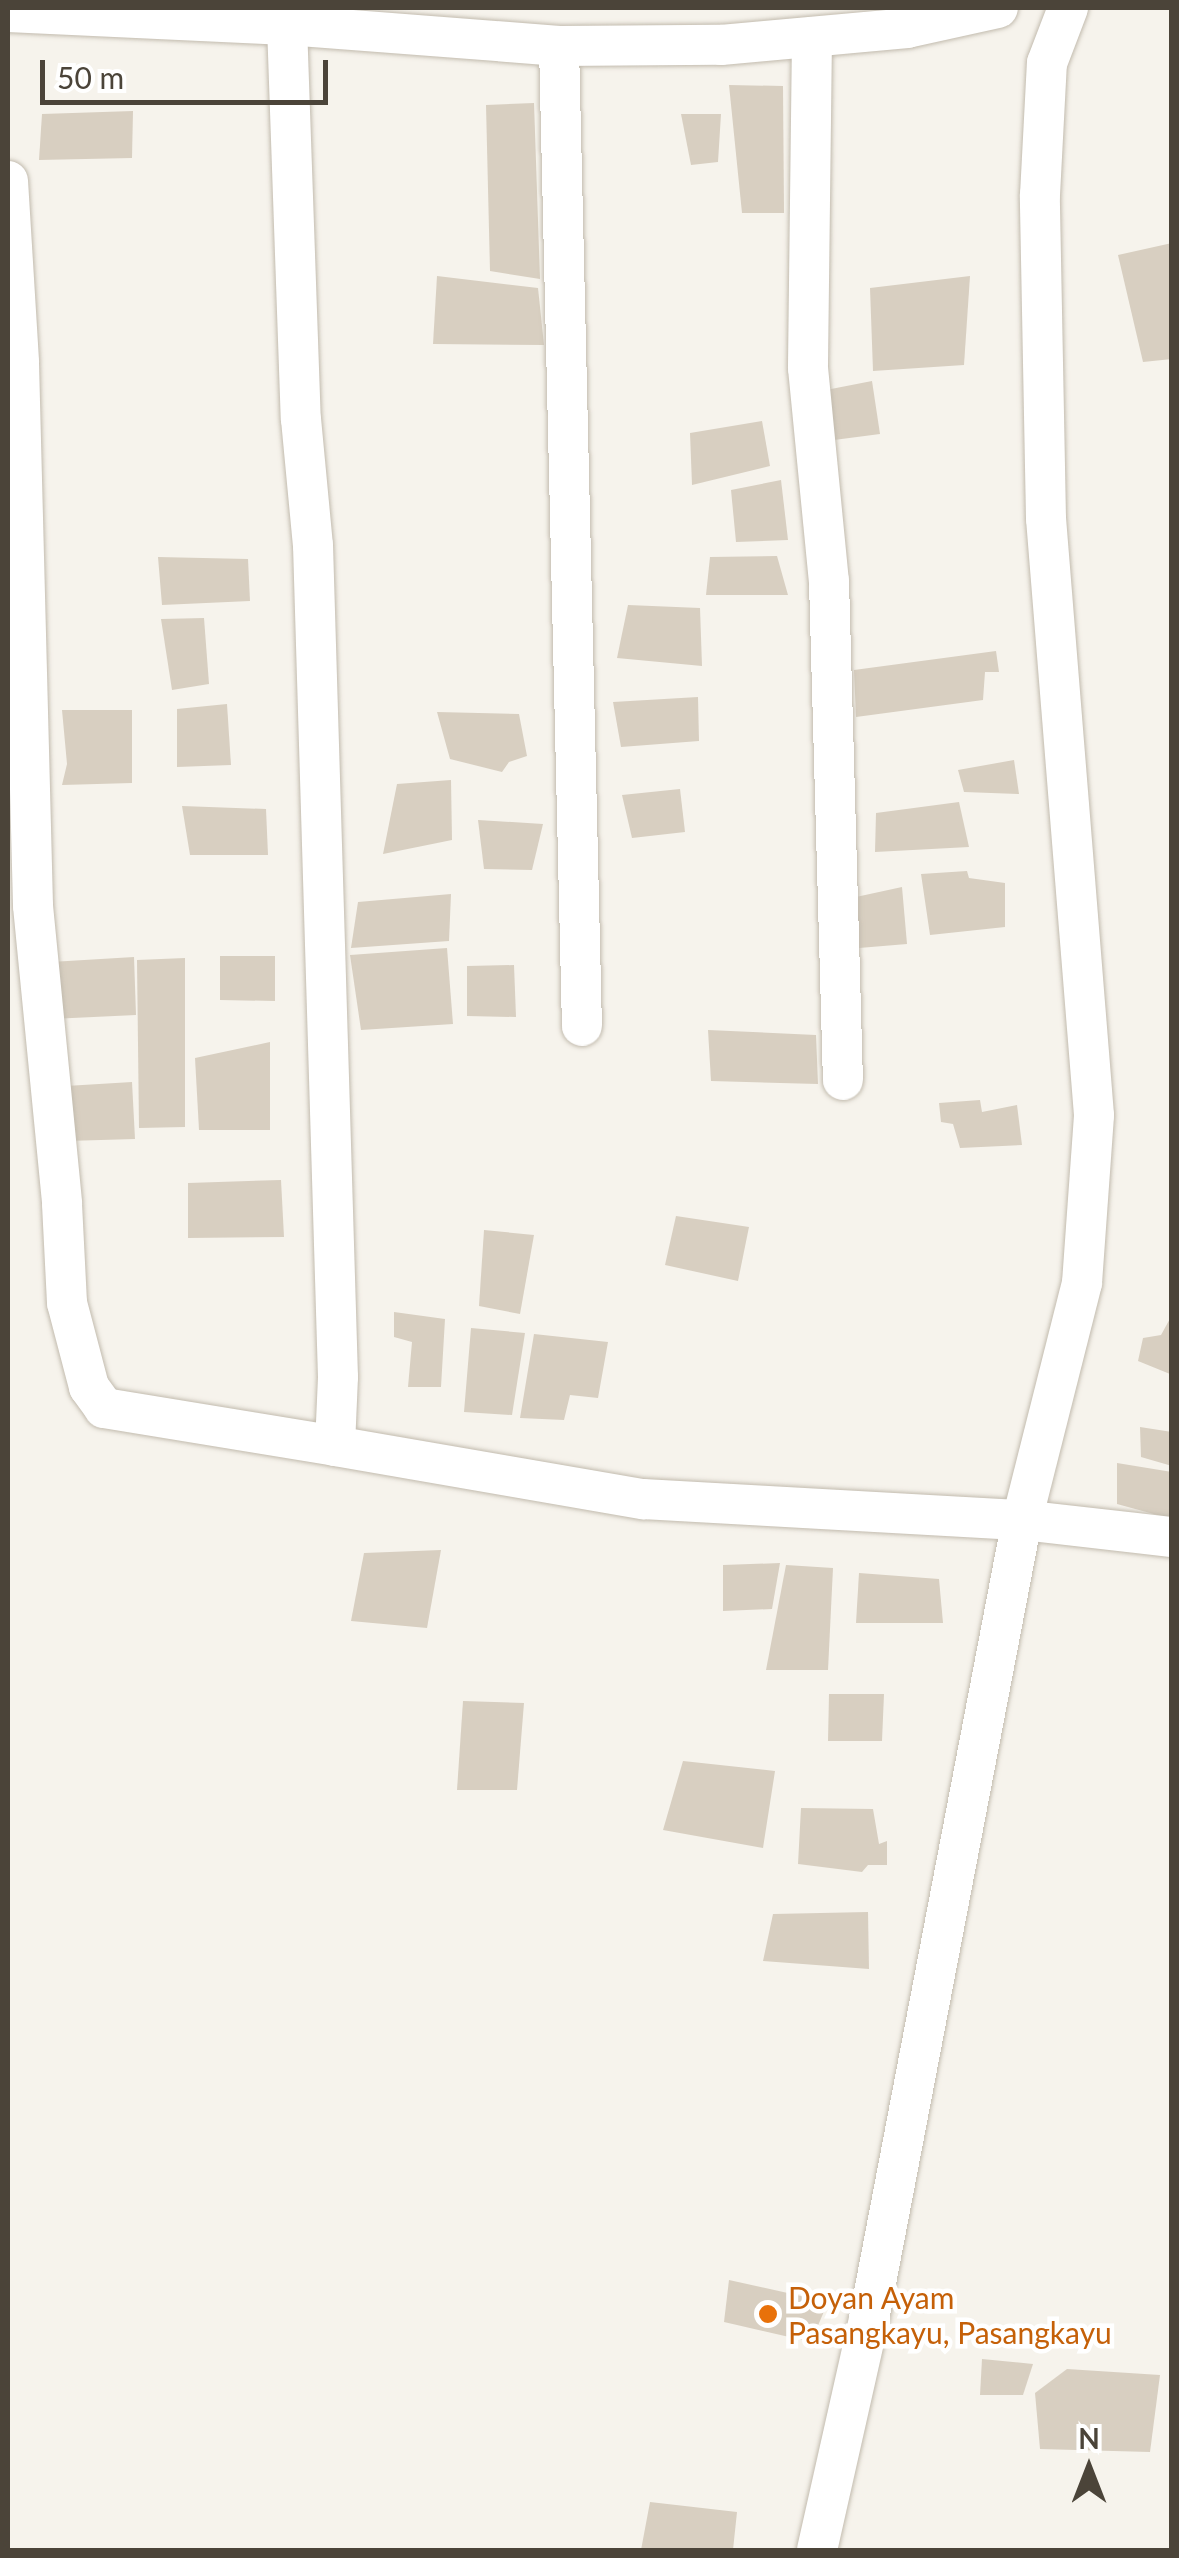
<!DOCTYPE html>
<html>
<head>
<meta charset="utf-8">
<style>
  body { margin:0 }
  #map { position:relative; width:1179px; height:2558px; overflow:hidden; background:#f6f3ec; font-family:Lato,sans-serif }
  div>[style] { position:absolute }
  .building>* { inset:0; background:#d8cfc1 }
  .roads { filter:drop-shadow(0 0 2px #c2bbae) drop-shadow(0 0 2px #c2bbae) }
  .minor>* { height:40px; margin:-20px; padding:0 20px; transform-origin:20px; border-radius:20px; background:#fff }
  .dots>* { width:28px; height:28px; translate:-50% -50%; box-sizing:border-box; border:5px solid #fff; border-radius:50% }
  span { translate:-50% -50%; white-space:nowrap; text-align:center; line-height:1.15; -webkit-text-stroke:9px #fff; paint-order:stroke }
  .food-label { font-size:30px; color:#c56008 }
  .left { translate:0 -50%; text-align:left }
  .frame { position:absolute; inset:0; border:10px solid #4b4439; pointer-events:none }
  .north { position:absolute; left:1039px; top:2418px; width:100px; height:100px; -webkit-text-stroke:8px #fff; paint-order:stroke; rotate:0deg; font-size:28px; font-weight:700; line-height:40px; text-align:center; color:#4b4439 }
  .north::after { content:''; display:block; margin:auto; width:35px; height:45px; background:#4b4439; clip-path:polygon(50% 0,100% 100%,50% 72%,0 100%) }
  .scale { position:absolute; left:40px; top:60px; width:288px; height:45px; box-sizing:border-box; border:5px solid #4b4439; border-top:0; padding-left:12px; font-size:30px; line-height:35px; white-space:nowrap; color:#4b4439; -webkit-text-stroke:8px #fff; paint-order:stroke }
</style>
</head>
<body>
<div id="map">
  <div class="building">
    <i style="clip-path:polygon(729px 85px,783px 86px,784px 213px,742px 213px)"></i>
    <i style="clip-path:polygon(534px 103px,540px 279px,490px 271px,486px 105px)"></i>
    <i style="clip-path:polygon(133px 111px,132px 158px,39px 160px,42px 114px)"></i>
    <i style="clip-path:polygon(681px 114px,721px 114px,718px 162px,691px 165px)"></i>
    <i style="clip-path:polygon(1172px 243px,1172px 359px,1143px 362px,1118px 255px)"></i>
    <i style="clip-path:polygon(437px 276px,538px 288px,544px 345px,433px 344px)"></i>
    <i style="clip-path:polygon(970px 276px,964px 365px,873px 371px,870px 288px)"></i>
    <i style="clip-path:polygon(872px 381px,880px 434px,834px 440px,826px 390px)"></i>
    <i style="clip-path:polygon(762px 421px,770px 466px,692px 485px,690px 433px)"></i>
    <i style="clip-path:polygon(781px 480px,788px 540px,736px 542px,731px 490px)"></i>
    <i style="clip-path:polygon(777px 556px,788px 595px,706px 595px,710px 557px)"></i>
    <i style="clip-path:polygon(158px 557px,248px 559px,250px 601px,162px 605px)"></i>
    <i style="clip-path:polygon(628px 605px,700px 608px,702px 666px,617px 658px)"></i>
    <i style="clip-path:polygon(204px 618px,209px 684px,172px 690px,161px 619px)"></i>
    <i style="clip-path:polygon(996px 651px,999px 672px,985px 672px,983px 700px,856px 717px,854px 670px)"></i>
    <i style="clip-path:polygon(698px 697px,699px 741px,621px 747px,613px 702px)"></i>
    <i style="clip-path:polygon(227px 704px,231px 765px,177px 767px,177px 709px)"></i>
    <i style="clip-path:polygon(62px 710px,132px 710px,132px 783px,62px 785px,67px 764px)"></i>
    <i style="clip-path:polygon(437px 712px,519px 714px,527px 756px,509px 762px,502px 772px,450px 759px)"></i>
    <i style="clip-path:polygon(1014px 760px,1019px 794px,964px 792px,958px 770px)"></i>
    <i style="clip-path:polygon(451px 780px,452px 840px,383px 854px,397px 784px)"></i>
    <i style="clip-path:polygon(680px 789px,685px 832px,632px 838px,622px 795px)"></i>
    <i style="clip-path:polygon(959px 802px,969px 847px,875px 852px,876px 813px)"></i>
    <i style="clip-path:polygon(182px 806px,266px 809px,268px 855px,190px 855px)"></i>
    <i style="clip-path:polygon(478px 820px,543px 824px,532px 870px,484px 869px)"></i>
    <i style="clip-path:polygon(967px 871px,969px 878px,1005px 883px,1005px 927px,930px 935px,921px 874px)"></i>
    <i style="clip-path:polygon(902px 887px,907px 944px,859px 948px,856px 897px)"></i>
    <i style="clip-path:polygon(451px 894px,449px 941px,351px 948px,358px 902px)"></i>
    <i style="clip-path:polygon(447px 948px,453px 1024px,361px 1030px,350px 955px)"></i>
    <i style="clip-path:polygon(220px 956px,275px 956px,275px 1001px,220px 1000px)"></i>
    <i style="clip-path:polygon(134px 957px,136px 1015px,51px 1019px,51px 962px)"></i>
    <i style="clip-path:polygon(185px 958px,185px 1127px,139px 1128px,137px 960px)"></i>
    <i style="clip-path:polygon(514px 965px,516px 1017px,467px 1016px,467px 966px)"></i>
    <i style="clip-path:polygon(708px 1030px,816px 1035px,818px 1084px,711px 1081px)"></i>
    <i style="clip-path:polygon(270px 1042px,270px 1130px,199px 1130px,195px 1058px)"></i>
    <i style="clip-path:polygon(132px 1082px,135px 1139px,67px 1141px,66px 1086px)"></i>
    <i style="clip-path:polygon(980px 1100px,982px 1112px,1017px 1105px,1022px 1145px,960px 1148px,953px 1124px,941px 1122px,939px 1103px)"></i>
    <i style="clip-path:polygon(281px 1180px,284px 1237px,188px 1238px,188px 1183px)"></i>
    <i style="clip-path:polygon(676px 1216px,749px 1227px,738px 1281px,665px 1265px)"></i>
    <i style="clip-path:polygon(484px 1230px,534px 1235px,520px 1314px,479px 1306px)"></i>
    <i style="clip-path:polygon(394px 1312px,445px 1319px,441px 1387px,408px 1387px,412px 1342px,394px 1337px)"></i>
    <i style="clip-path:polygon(1172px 1315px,1172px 1371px,1170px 1374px,1138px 1361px,1143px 1338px,1161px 1335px)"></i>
    <i style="clip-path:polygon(471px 1328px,525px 1333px,512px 1415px,464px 1412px)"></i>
    <i style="clip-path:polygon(534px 1334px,608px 1342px,598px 1398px,570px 1395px,564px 1420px,520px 1418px)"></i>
    <i style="clip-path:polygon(1140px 1427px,1172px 1432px,1172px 1466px,1141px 1457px)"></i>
    <i style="clip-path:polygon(1117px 1463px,1172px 1472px,1172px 1519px,1117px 1504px)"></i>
    <i style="clip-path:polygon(441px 1550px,427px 1628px,351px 1621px,364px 1553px)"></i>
    <i style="clip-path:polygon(780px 1563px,772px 1609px,723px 1611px,723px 1565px)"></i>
    <i style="clip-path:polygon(786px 1565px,833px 1568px,828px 1670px,766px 1670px)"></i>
    <i style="clip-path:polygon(859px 1573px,939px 1579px,943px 1623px,856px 1623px)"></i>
    <i style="clip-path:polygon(829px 1694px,884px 1694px,882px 1741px,828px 1741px)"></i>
    <i style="clip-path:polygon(463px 1701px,524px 1703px,517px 1790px,457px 1790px)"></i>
    <i style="clip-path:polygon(683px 1761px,775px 1771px,763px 1848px,663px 1830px)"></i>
    <i style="clip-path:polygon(801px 1808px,873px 1809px,879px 1844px,887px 1841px,887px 1865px,868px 1865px,862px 1872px,798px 1864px)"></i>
    <i style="clip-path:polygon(868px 1912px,869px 1969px,763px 1961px,773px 1914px)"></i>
    <i style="clip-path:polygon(729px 2280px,828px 2302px,811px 2342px,724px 2322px)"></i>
    <i style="clip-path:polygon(982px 2359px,1033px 2364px,1023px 2395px,980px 2395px)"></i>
    <i style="clip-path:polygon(1067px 2369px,1160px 2375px,1150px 2452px,1040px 2449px,1035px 2393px)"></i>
    <i style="clip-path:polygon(650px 2502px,737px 2512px,733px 2550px,641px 2550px)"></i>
  </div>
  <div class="roads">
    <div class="minor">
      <i style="left:8px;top:12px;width:279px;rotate:2.7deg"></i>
      <i style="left:287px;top:25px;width:273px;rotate:4.4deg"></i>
      <i style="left:559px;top:46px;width:162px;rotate:-0.4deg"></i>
      <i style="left:721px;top:45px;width:187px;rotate:-5.2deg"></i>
      <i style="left:907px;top:28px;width:93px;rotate:-12.4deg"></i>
      <i style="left:287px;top:25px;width:394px;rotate:88deg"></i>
      <i style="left:301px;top:419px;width:127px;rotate:84.6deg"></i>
      <i style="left:313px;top:545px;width:832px;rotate:88.28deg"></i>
      <i style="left:338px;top:1377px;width:69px;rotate:92.5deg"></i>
      <i style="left:335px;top:1446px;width:313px;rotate:9.8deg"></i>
      <i style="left:643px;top:1499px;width:380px;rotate:3.2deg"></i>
      <i style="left:1022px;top:1520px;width:151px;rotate:6.5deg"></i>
      <i style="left:812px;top:37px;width:331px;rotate:90.7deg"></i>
      <i style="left:808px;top:368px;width:214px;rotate:84.4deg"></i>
      <i style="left:829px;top:581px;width:499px;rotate:88.4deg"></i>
      <i style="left:559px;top:46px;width:980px;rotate:88.66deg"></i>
      <i style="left:8px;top:181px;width:182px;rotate:86.5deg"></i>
      <i style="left:19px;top:363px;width:543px;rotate:88.52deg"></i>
      <i style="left:33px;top:906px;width:299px;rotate:84.4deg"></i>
      <i style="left:62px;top:1204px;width:99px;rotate:87.1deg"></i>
      <i style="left:67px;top:1303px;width:87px;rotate:75.3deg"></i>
      <i style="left:89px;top:1387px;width:26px;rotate:54deg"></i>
      <i style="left:104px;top:1408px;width:234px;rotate:9.3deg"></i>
      <i style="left:817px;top:2550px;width:237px;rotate:-77.3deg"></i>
      <i style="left:869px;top:2319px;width:814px;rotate:-79.16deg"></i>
      <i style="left:1022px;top:1520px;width:244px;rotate:-75.8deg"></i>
      <i style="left:1082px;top:1283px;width:168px;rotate:-85.9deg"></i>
      <i style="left:1094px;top:1115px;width:598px;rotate:-94.6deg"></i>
      <i style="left:1046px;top:519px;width:324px;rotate:-91.1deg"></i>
      <i style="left:1040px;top:195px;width:132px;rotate:-87deg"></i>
      <i style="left:1047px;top:63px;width:59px;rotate:-69.1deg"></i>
    </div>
  </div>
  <div class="dots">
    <i style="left:768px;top:2314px;background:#e8710a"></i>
  </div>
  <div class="food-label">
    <span class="left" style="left:788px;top:2314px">Doyan Ayam<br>Pasangkayu, Pasangkayu</span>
  </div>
  <div class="frame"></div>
  <div class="north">N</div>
  <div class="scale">50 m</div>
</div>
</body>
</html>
